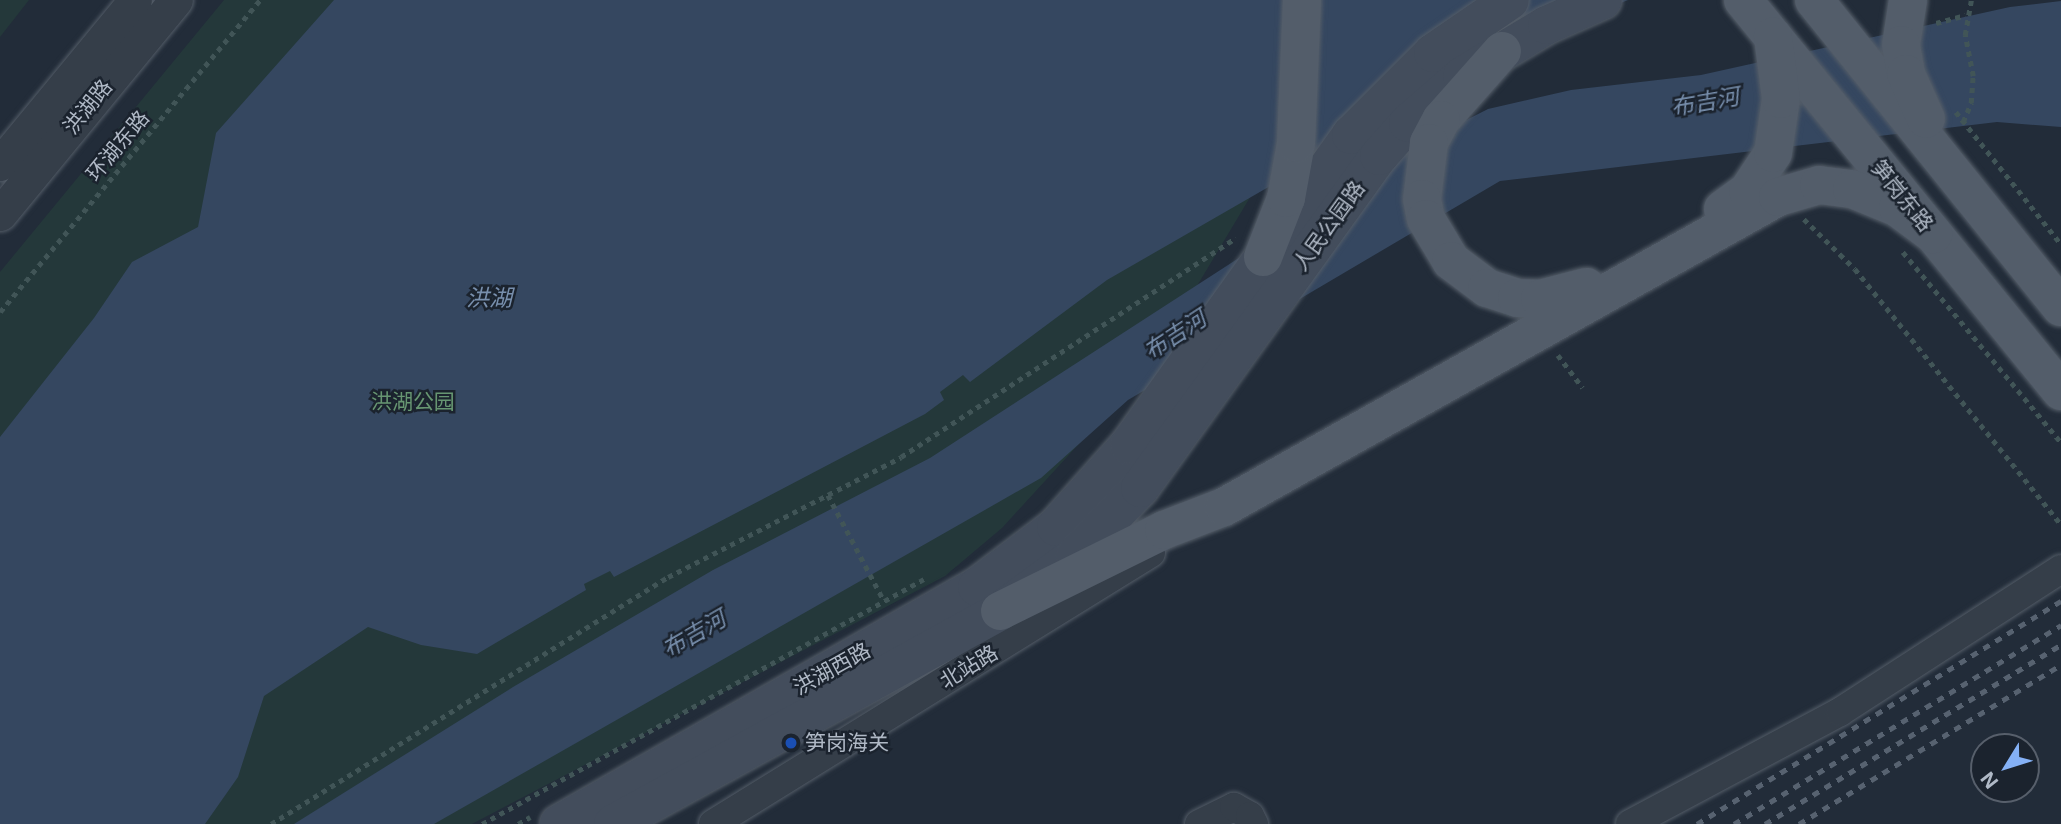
<!DOCTYPE html>
<html>
<head>
<meta charset="utf-8">
<style>
  body { margin:0 }
  #map { position:relative; width:2061px; height:824px; overflow:hidden; background:#222c39; font-family:Inter,"Noto Sans SC",sans-serif }
  div>[style] { position:absolute }
  .green>* { inset:0; background:#24383a }
  .water>* { inset:0; background:#354760 }
  .path>* { height:4.5px; margin-top:-2.25px; transform-origin:0; background:repeating-linear-gradient(90deg,#415557 0 5px,transparent 0 10px) }
  .roads { filter:drop-shadow(0 0 2px #535c67) drop-shadow(0 0 2px #535c67) }
  .minor>* { height:28px; margin:-14px; padding:0 14px; transform-origin:14px; border-radius:14px; background:#353e49 }
  .tertiary>* { height:33px; margin:-16.5px; padding:0 16.5px; transform-origin:16.5px; border-radius:16.5px; background:#353e49 }
  .secondary>* { height:38px; margin:-19px; padding:0 19px; transform-origin:19px; border-radius:19px; background:#434d5c }
  .primary>* { height:38px; margin:-19px; padding:0 19px; transform-origin:19px; border-radius:19px; background:#535d6a }
  .rail>* { height:5px; margin-top:-2.5px; transform-origin:0; background:repeating-linear-gradient(90deg,#576270 0 7px,transparent 0 14px) }
  .dots>* { width:19px; height:19px; translate:-50% -50%; box-sizing:border-box; border:4px solid #1b232e; border-radius:50% }
  span { translate:-50% -50%; white-space:nowrap; text-align:center; line-height:1.15; -webkit-text-stroke:5px #1b232e; paint-order:stroke }
  .street-label { font-size:21px; color:#b0b9c6 }
  .park-label { font-size:21px; color:#679672 }
  .poi-label { font-size:21px; color:#b0b9c6 }
  .left { translate:0 -50%; text-align:left }
  .water-label { font-size:23px; color:#788fad; font-style:italic }
  .north { position:absolute; left:1970px; top:733px; width:70px; height:70px; box-sizing:border-box; background:#1b232e; border:2px solid #575f6b; border-radius:50%; rotate:232deg; font-size:19px; font-weight:700; line-height:28px; text-align:center; color:#b0b9c6 }
  .north::after { content:''; display:block; margin:auto; width:24px; height:32px; background:#85b1f6; clip-path:polygon(50% 0,100% 100%,50% 72%,0 100%) }
</style>
</head>
<body>
<div id="map">
  <div class="green">
    <i style="clip-path:polygon(0 0,29px 0,0 37px)"></i>
    <i style="clip-path:polygon(224px 0,1412px 0,1267px 169px,1191px 296px,1100px 421px,1002px 528px,945px 576px,472px 824px,0 824px,0 272px)"></i>
  </div>
  <div class="water">
    <i style="clip-path:polygon(334px 0,1628px 0,1557px 29px,1305px 166px,1107px 280px,970px 382px,963px 375px,940px 392px,944px 400px,925px 414px,614px 577px,610px 571px,584px 584px,586px 590px,477px 654px,421px 645px,368px 627px,264px 696px,238px 777px,205px 824px,0 824px,0 437px,94px 318px,132px 262px,198px 227px,216px 133px)"></i>
    <i style="clip-path:polygon(2061px 1px,2061px 127px,1997px 122px,1500px 181px,1128px 400px,1041px 478px,434px 824px,294px 824px,513px 687px,713px 570px,930px 458px,1401px 153px,1488px 109px,1571px 90px,1701px 75px,2010px 7px)"></i>
  </div>
  <div class="path">
    <i style="left:1936px;top:23px;width:30px;rotate:-15deg"></i>
    <i style="left:1956px;top:112px;width:169px;rotate:51.5deg"></i>
    <i style="left:1963px;top:122px;width:21px;rotate:-67deg"></i>
    <i style="left:1971px;top:103px;width:27px;rotate:-86deg"></i>
    <i style="left:1973px;top:76px;width:42px;rotate:-101deg"></i>
    <i style="left:1965px;top:35px;width:36px;rotate:-80deg"></i>
    <i style="left:1804px;top:219px;width:71px;rotate:44.4deg"></i>
    <i style="left:1855px;top:269px;width:328px;rotate:51.1deg"></i>
    <i style="left:1903px;top:252px;width:247px;rotate:50.3deg"></i>
    <i style="left:0;top:312px;width:406px;rotate:-50.2deg"></i>
    <i style="left:1558px;top:355px;width:41px;rotate:52.9deg"></i>
    <i style="left:828px;top:495px;width:118px;rotate:62.1deg"></i>
    <i style="left:271px;top:824px;width:468px;rotate:-31.9deg"></i>
    <i style="left:668px;top:577px;width:262px;rotate:-27.2deg"></i>
    <i style="left:901px;top:457px;width:400px;rotate:-33.2deg"></i>
    <i style="left:482px;top:824px;width:505px;rotate:-29deg"></i>
    <i style="left:518px;top:824px;width:14px;rotate:-30deg"></i>
  </div>
  <div class="roads">
    <div class="minor">
      <i style="left:713px;top:824px;width:515px;rotate:-31.75deg"></i>
      <i style="left:1199px;top:824px;width:39px;rotate:-26deg"></i>
      <i style="left:1234px;top:807px;width:18px;rotate:29deg"></i>
      <i style="left:1250px;top:816px;width:9px;rotate:63deg"></i>
      <i style="left:1630px;top:824px;width:238px;rotate:-28.1deg"></i>
      <i style="left:1840px;top:712px;width:263px;rotate:-32.9deg"></i>
    </div>
    <div class="tertiary">
      <i style="left:0;top:164px;width:212px;rotate:-50.5deg"></i>
      <i style="left:0;top:214px;width:277px;rotate:-50.6deg"></i>
    </div>
    <div class="secondary">
      <i style="left:559px;top:824px;width:481px;rotate:-29.6deg"></i>
      <i style="left:977px;top:587px;width:99px;rotate:-37.2deg"></i>
      <i style="left:1056px;top:527px;width:110px;rotate:-48.3deg"></i>
      <i style="left:1129px;top:445px;width:381px;rotate:-54.4deg"></i>
      <i style="left:1351px;top:135px;width:116px;rotate:-45deg"></i>
      <i style="left:1433px;top:53px;width:93px;rotate:-34.5deg"></i>
      <i style="left:613px;top:824px;width:442px;rotate:-28.8deg"></i>
      <i style="left:1000px;top:611px;width:93px;rotate:-36.3deg"></i>
      <i style="left:1075px;top:556px;width:94px;rotate:-46.3deg"></i>
      <i style="left:1140px;top:488px;width:409px;rotate:-54.3deg"></i>
      <i style="left:1379px;top:156px;width:44px;rotate:-48.7deg"></i>
      <i style="left:1408px;top:123px;width:72px;rotate:-41deg"></i>
      <i style="left:1462px;top:76px;width:99px;rotate:-31deg"></i>
      <i style="left:1547px;top:25px;width:61px;rotate:-24.1deg"></i>
    </div>
    <div class="primary">
      <i style="left:1743px;top:0;width:504px;rotate:50.88deg"></i>
      <i style="left:1814px;top:0;width:394px;rotate:51.2deg"></i>
      <i style="left:1908px;top:0;width:46px;rotate:98.8deg"></i>
      <i style="left:1901px;top:45px;width:29px;rotate:80deg"></i>
      <i style="left:1906px;top:74px;width:49px;rotate:66deg"></i>
      <i style="left:1502px;top:51px;width:92px;rotate:131.5deg"></i>
      <i style="left:1441px;top:120px;width:26px;rotate:118deg"></i>
      <i style="left:1429px;top:143px;width:56px;rotate:97.1deg"></i>
      <i style="left:1422px;top:199px;width:20px;rotate:79deg"></i>
      <i style="left:1426px;top:219px;width:49px;rotate:59.2deg"></i>
      <i style="left:1451px;top:261px;width:45px;rotate:36.9deg"></i>
      <i style="left:1487px;top:288px;width:32px;rotate:18deg"></i>
      <i style="left:1517px;top:298px;width:23px;rotate:2deg"></i>
      <i style="left:1540px;top:299px;width:48px;rotate:-14.6deg"></i>
      <i style="left:1723px;top:209px;width:31px;rotate:-36deg"></i>
      <i style="left:1748px;top:191px;width:45px;rotate:-56.7deg"></i>
      <i style="left:1773px;top:153px;width:55px;rotate:-81.6deg"></i>
      <i style="left:1781px;top:99px;width:63px;rotate:-97.4deg"></i>
      <i style="left:1263px;top:257px;width:63px;rotate:-68.7deg"></i>
      <i style="left:1286px;top:198px;width:56px;rotate:-79.7deg"></i>
      <i style="left:1296px;top:143px;width:143px;rotate:-87.6deg"></i>
      <i style="left:1000px;top:611px;width:183px;rotate:-26.3deg"></i>
      <i style="left:1164px;top:530px;width:64px;rotate:-21deg"></i>
      <i style="left:1224px;top:507px;width:635px;rotate:-29.23deg"></i>
      <i style="left:1778px;top:197px;width:43px;rotate:-16.3deg"></i>
      <i style="left:1819px;top:185px;width:33px;rotate:7deg"></i>
      <i style="left:1852px;top:189px;width:50px;rotate:22.4deg"></i>
      <i style="left:1898px;top:208px;width:44px;rotate:36.6deg"></i>
    </div>
  </div>
  <div class="rail">
    <i style="left:1697px;top:824px;width:427px;rotate:-31.5deg"></i>
    <i style="left:1734px;top:824px;width:383px;rotate:-31.3deg"></i>
    <i style="left:1765px;top:824px;width:346px;rotate:-31.2deg"></i>
    <i style="left:1799px;top:824px;width:306px;rotate:-31.3deg"></i>
  </div>
  <div class="dots">
    <i style="left:791px;top:743px;background:#1a4fb4"></i>
  </div>
  <div class="street-label">
    <span style="left:88px;top:107px;rotate:-51deg">洪湖路</span>
    <span style="left:118px;top:146px;rotate:-50deg">环湖东路</span>
    <span style="left:1902px;top:196px;rotate:51deg">笋岗东路</span>
    <span style="left:1329px;top:226px;rotate:-54deg">人民公园路</span>
    <span style="left:969px;top:667px;rotate:-31deg">北站路</span>
    <span style="left:832px;top:669px;rotate:-29deg">洪湖西路</span>
  </div>
  <div class="park-label">
    <span style="left:413px;top:402px">洪湖公园</span>
  </div>
  <div class="poi-label">
    <span class="left" style="left:805px;top:743px">笋岗海关</span>
  </div>
  <div class="water-label">
    <span style="left:1705px;top:102px;rotate:-10deg">布吉河</span>
    <span style="left:489px;top:298px">洪湖</span>
    <span style="left:1175px;top:335px;rotate:-33deg">布吉河</span>
    <span style="left:694px;top:634px;rotate:-30deg">布吉河</span>
  </div>
  <div class="north">N</div>
</div>
</body>
</html>
